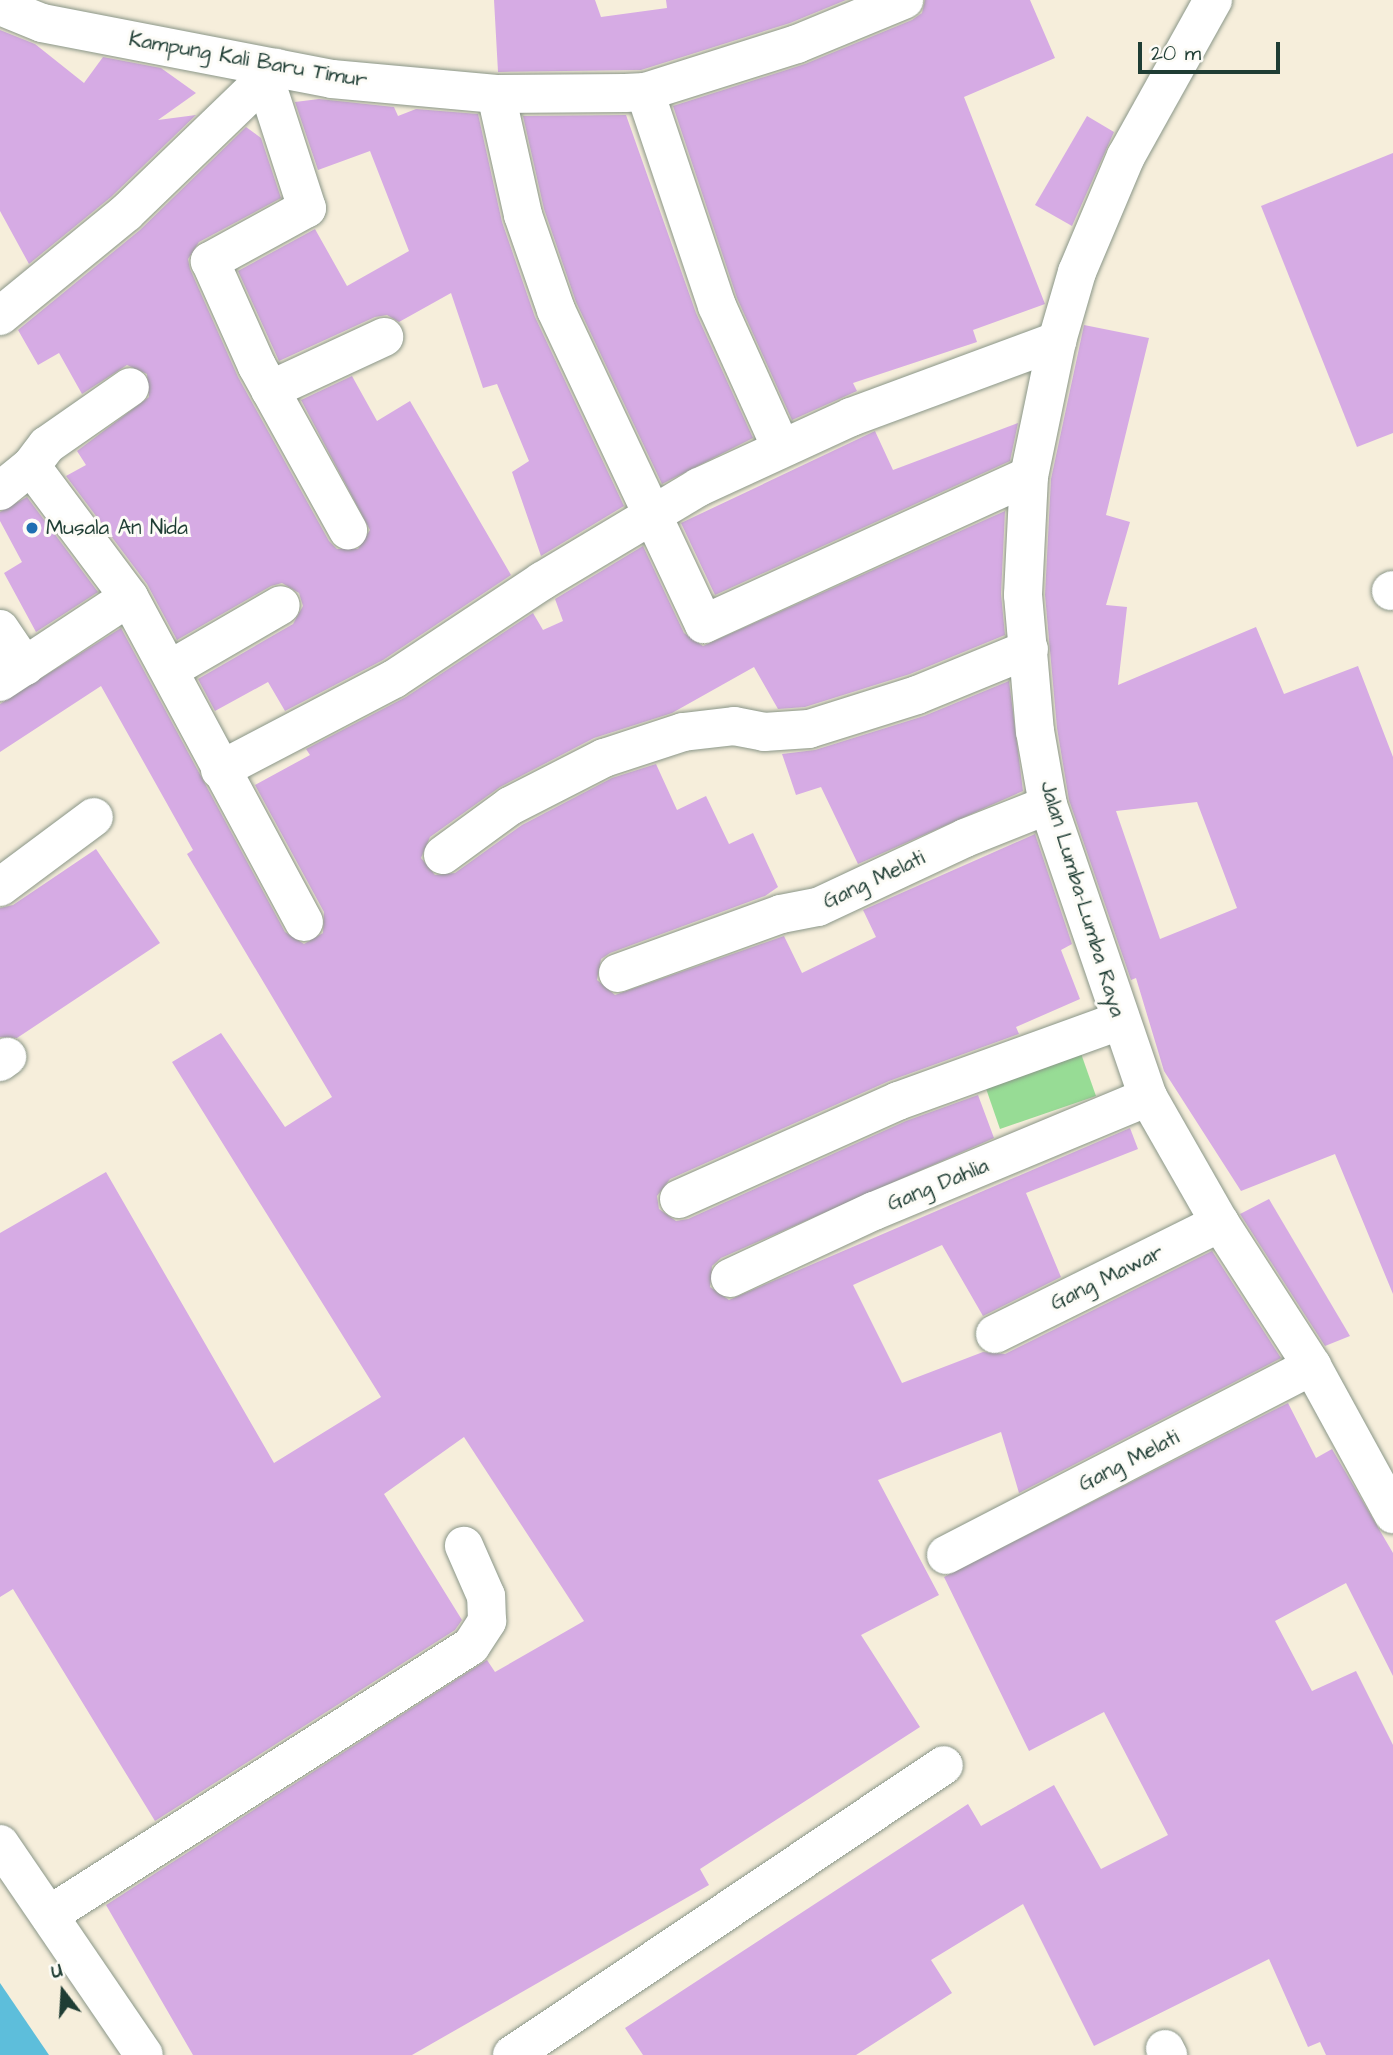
<!DOCTYPE html>
<html>
<head>
<meta charset="utf-8">
<style>
  body { margin:0 }
  #map { position:relative; width:1393px; height:2055px; overflow:hidden; background:#f6eedb; font-family:"Architects Daughter",sans-serif }
  div>[style] { position:absolute }
  .green>* { inset:0; background:#97dc95 }
  .water>* { inset:0; background:#5dbedb }
  .building>* { inset:0; background:#d6abe4 }
  .roads { filter:drop-shadow(0 0 2px #8a9688) drop-shadow(0 0 2px #8a9688) }
  .minor>* { height:38px; margin:-19px; padding:0 19px; transform-origin:19px; border-radius:19px; background:#fff }
  .dots>* { width:19px; height:19px; translate:-50% -50%; box-sizing:border-box; border:4px solid #fdfcf7; border-radius:50% }
  span { translate:-50% -50%; white-space:nowrap; text-align:center; line-height:1.15; -webkit-text-stroke:6px #fdfcf7; paint-order:stroke }
  .street-label { font-size:21px; color:#1f3d34 }
  .poi-label { font-size:21px; color:#1f3d34 }
  .left { translate:0 -50%; text-align:left }
  .north { position:absolute; left:28px; top:1957px; width:70px; height:70px; -webkit-text-stroke:5px #fdfcf7; paint-order:stroke; rotate:343deg; font-size:19px; font-weight:700; line-height:28px; text-align:center; color:#1f3d34 }
  .north::after { content:''; display:block; margin:auto; width:24px; height:32px; background:#1f3d34; clip-path:polygon(50% 0,100% 100%,50% 72%,0 100%) }
  .scale { position:absolute; left:1138px; top:42px; width:142px; height:32px; box-sizing:border-box; border:4px solid #1f3d34; border-top:0; padding-left:9px; font-size:21px; line-height:24px; white-space:nowrap; color:#1f3d34; -webkit-text-stroke:5px #fdfcf7; paint-order:stroke }
</style>
</head>
<body>
<div id="map">
  <div class="green">
    <i style="clip-path:polygon(1078px 1045px,1096px 1096px,1000px 1129px,982px 1077px)"></i>
  </div>
  <div class="water">
    <i style="clip-path:polygon(0 1983px,49px 2055px,0 2055px)"></i>
  </div>
  <div class="building">
    <i style="clip-path:polygon(494px 0,595px 0,601px 17px,667px 8px,666px 0,846px 0,790px 23px,641px 70px,498px 72px)"></i>
    <i style="clip-path:polygon(925px 0,1030px 0,1055px 58px,964px 97px,1045px 304px,973px 330px,977px 342px,853px 383px,857px 391px,792px 420px,737px 298px,673px 106px,805px 64px,912px 20px,922px 13px)"></i>
    <i style="clip-path:polygon(0 30px,35px 44px,84px 83px,103px 57px,161px 68px,196px 93px,158px 120px,196px 115px,111px 197px,29px 264px,0 211px)"></i>
    <i style="clip-path:polygon(319px 99px,394px 107px,398px 116px,416px 109px,478px 114px,502px 222px,535px 317px,624px 506px,541px 556px,512px 472px,529px 461px,497px 384px,483px 388px,451px 293px,399px 322px,387px 315px,375px 317px,279px 361px,238px 271px,315px 229px,347px 286px,409px 251px,370px 151px,318px 170px,295px 102px)"></i>
    <i style="clip-path:polygon(626px 115px,696px 313px,753px 438px,662px 484px,576px 302px,544px 209px,523px 116px)"></i>
    <i style="clip-path:polygon(1087px 116px,1114px 132px,1072px 226px,1035px 205px)"></i>
    <i style="clip-path:polygon(246px 127px,261px 138px,281px 198px,199px 242px,188px 259px,190px 269px,238px 377px,329px 541px,337px 549px,358px 549px,370px 530px,301px 400px,352px 376px,377px 421px,410px 401px,511px 575px,383px 660px,285px 711px,268px 682px,215px 711px,198px 679px,293px 624px,303px 606px,299px 593px,282px 583px,271px 586px,177px 640px,147px 584px,66px 476px,86px 465px,77px 451px,149px 397px,147px 374px,127px 365px,82px 394px,59px 353px,38px 365px,18px 330px,140px 230px)"></i>
    <i style="clip-path:polygon(1393px 153px,1393px 433px,1357px 447px,1261px 206px)"></i>
    <i style="clip-path:polygon(evenodd,1084px 325px,1149px 338px,1106px 515px,1130px 522px,1106px 605px,1127px 607px,1118px 685px,1256px 627px,1284px 694px,1358px 666px,1393px 757px,1393px 1294px,1335px 1154px,1241px 1191px,1164px 1071px,1136px 978px,1131px 980px,1069px 800px,1057px 728px,1045px 595px,1051px 479px,1084px 325px,1197px 802px,1237px 908px,1160px 939px,1116px 811px,1197px 802px)"></i>
    <i style="clip-path:polygon(1018px 423px,1010px 461px,715px 595px,681px 523px,875px 431px,893px 470px)"></i>
    <i style="clip-path:polygon(27px 497px,98px 592px,36px 632px,4px 573px,22px 562px,0 521px,0 512px)"></i>
    <i style="clip-path:polygon(1005px 511px,1001px 594px,1005px 635px,910px 674px,805px 707px,778px 709px,754px 667px,672px 713px,594px 738px,500px 787px,430px 837px,421px 858px,435px 875px,455px 873px,522px 825px,612px 778px,656px 764px,677px 810px,706px 796px,729px 844px,753px 833px,778px 887px,765px 896px,610px 953px,601px 959px,597px 980px,615px 995px,784px 936px,802px 973px,876px 937px,863px 910px,1035px 834px,1072px 944px,1061px 950px,1080px 999px,1016px 1027px,1019px 1034px,889px 1081px,670px 1179px,657px 1196px,659px 1209px,676px 1221px,688px 1219px,906px 1121px,978px 1095px,994px 1138px,721px 1258px,712px 1266px,710px 1287px,729px 1300px,1130px 1128px,1138px 1149px,1026px 1193px,1061px 1277px,983px 1316px,942px 1245px,853px 1285px,902px 1383px,983px 1352px,1005px 1354px,1212px 1251px,1281px 1358px,1019px 1493px,1001px 1432px,878px 1480px,939px 1595px,861px 1635px,920px 1727px,700px 1869px,709px 1885px,412px 2055px,193px 2055px,106px 1905px,487px 1660px,495px 1672px,584px 1621px,464px 1437px,384px 1494px,462px 1620px,455px 1630px,155px 1821px,13px 1589px,0 1597px,0 1233px,106px 1172px,274px 1463px,381px 1397px,172px 1062px,221px 1033px,285px 1127px,332px 1097px,187px 854px,193px 850px,101px 686px,0 752px,0 704px,121px 628px,285px 932px,304px 944px,323px 933px,324px 912px,255px 785px,310px 755px,306px 749px,406px 697px,533px 613px,543px 630px,563px 621px,555px 599px,643px 546px,684px 633px,703px 646px)"></i>
    <i style="clip-path:polygon(1009px 681px,1023px 791px,858px 864px,821px 787px,796px 795px,782px 754px,815px 750px,924px 716px)"></i>
    <i style="clip-path:polygon(96px 849px,160px 943px,17px 1038px,0 1037px,0 908px,13px 905px)"></i>
    <i style="clip-path:polygon(1269px 1199px,1350px 1336px,1325px 1346px,1240px 1214px)"></i>
    <i style="clip-path:polygon(1288px 1403px,1316px 1458px,1332px 1449px,1393px 1553px,1393px 1676px,1346px 1583px,1275px 1621px,1312px 1691px,1356px 1671px,1393px 1745px,1393px 2055px,1326px 2055px,1320px 2042px,1308px 2047px,1269px 1959px,1094px 2046px,1023px 1904px,931px 1960px,952px 1993px,856px 2055px,643px 2055px,625px 2028px,968px 1804px,981px 1826px,1054px 1785px,1101px 1869px,1168px 1835px,1104px 1712px,1029px 1751px,944px 1577px)"></i>
  </div>
  <div class="roads">
    <div class="minor">
      <i style="left:1213px;top:0;width:179px;rotate:119.1deg"></i>
      <i style="left:1126px;top:156px;width:126px;rotate:112.9deg"></i>
      <i style="left:1077px;top:272px;width:72px;rotate:106.2deg"></i>
      <i style="left:1057px;top:341px;width:138px;rotate:101.7deg"></i>
      <i style="left:1029px;top:476px;width:119px;rotate:92.9deg"></i>
      <i style="left:1023px;top:595px;width:137px;rotate:85deg"></i>
      <i style="left:1035px;top:731px;width:75px;rotate:80deg"></i>
      <i style="left:1048px;top:805px;width:309px;rotate:71.1deg"></i>
      <i style="left:1148px;top:1097px;width:145px;rotate:60.3deg"></i>
      <i style="left:1220px;top:1223px;width:170px;rotate:57.2deg"></i>
      <i style="left:1312px;top:1366px;width:169px;rotate:61.3deg"></i>
      <i style="left:0;top:6px;width:45px;rotate:22deg"></i>
      <i style="left:42px;top:23px;width:295px;rotate:10.9deg"></i>
      <i style="left:332px;top:79px;width:165px;rotate:5.2deg"></i>
      <i style="left:496px;top:94px;width:129px;rotate:-0.4deg"></i>
      <i style="left:625px;top:93px;width:20px;rotate:-3deg"></i>
      <i style="left:645px;top:92px;width:159px;rotate:-17.5deg"></i>
      <i style="left:797px;top:44px;width:116px;rotate:-22.4deg"></i>
      <i style="left:265px;top:79px;width:136px;rotate:72deg"></i>
      <i style="left:307px;top:208px;width:111px;rotate:151.3deg"></i>
      <i style="left:210px;top:261px;width:115px;rotate:65.9deg"></i>
      <i style="left:257px;top:366px;width:188px;rotate:61deg"></i>
      <i style="left:645px;top:92px;width:226px;rotate:71.4deg"></i>
      <i style="left:717px;top:306px;width:156px;rotate:65.7deg"></i>
      <i style="left:496px;top:94px;width:124px;rotate:77.4deg"></i>
      <i style="left:523px;top:215px;width:101px;rotate:70.8deg"></i>
      <i style="left:556px;top:310px;width:347px;rotate:64.8deg"></i>
      <i style="left:704px;top:624px;width:357px;rotate:-24.5deg"></i>
      <i style="left:0;top:316px;width:163px;rotate:-39.3deg"></i>
      <i style="left:126px;top:213px;width:209px;rotate:-44deg"></i>
      <i style="left:270px;top:390px;width:126px;rotate:-24.9deg"></i>
      <i style="left:31px;top:466px;width:164px;rotate:53.2deg"></i>
      <i style="left:129px;top:597px;width:369px;rotate:61.7deg"></i>
      <i style="left:0;top:491px;width:40px;rotate:-39deg"></i>
      <i style="left:31px;top:466px;width:26px;rotate:-53deg"></i>
      <i style="left:47px;top:445px;width:101px;rotate:-34.9deg"></i>
      <i style="left:1391px;top:591px;width:2px;rotate:-27deg"></i>
      <i style="left:0;top:629px;width:45px;rotate:56deg"></i>
      <i style="left:169px;top:670px;width:129px;rotate:-30.1deg"></i>
      <i style="left:0;top:682px;width:154px;rotate:-33.4deg"></i>
      <i style="left:220px;top:770px;width:196px;rotate:-27.6deg"></i>
      <i style="left:394px;top:679px;width:178px;rotate:-33.5deg"></i>
      <i style="left:542px;top:581px;width:183px;rotate:-30.9deg"></i>
      <i style="left:699px;top:487px;width:167px;rotate:-24.7deg"></i>
      <i style="left:851px;top:417px;width:220px;rotate:-20.3deg"></i>
      <i style="left:443px;top:855px;width:83px;rotate:-36.2deg"></i>
      <i style="left:510px;top:806px;width:106px;rotate:-27.1deg"></i>
      <i style="left:604px;top:758px;width:83px;rotate:-18.2deg"></i>
      <i style="left:683px;top:732px;width:51px;rotate:-6.7deg"></i>
      <i style="left:734px;top:726px;width:31px;rotate:11deg"></i>
      <i style="left:764px;top:732px;width:45px;rotate:-3.8deg"></i>
      <i style="left:809px;top:729px;width:113px;rotate:-17.5deg"></i>
      <i style="left:917px;top:695px;width:121px;rotate:-22.3deg"></i>
      <i style="left:0;top:887px;width:117px;rotate:-36.7deg"></i>
      <i style="left:618px;top:973px;width:173px;rotate:-19.9deg"></i>
      <i style="left:781px;top:914px;width:38px;rotate:-11deg"></i>
      <i style="left:818px;top:907px;width:162px;rotate:-25.1deg"></i>
      <i style="left:965px;top:838px;width:89px;rotate:-21.7deg"></i>
      <i style="left:0;top:1062px;width:9px;rotate:-36deg"></i>
      <i style="left:679px;top:1199px;width:240px;rotate:-24.1deg"></i>
      <i style="left:898px;top:1101px;width:235px;rotate:-19.9deg"></i>
      <i style="left:730px;top:1278px;width:159px;rotate:-25deg"></i>
      <i style="left:874px;top:1211px;width:297px;rotate:-22.6deg"></i>
      <i style="left:995px;top:1334px;width:251px;rotate:-26.3deg"></i>
      <i style="left:946px;top:1555px;width:412px;rotate:-27.3deg"></i>
      <i style="left:0;top:1844px;width:255px;rotate:55.7deg"></i>
      <i style="left:49px;top:1915px;width:500px;rotate:-32.52deg"></i>
      <i style="left:471px;top:1646px;width:30px;rotate:-57deg"></i>
      <i style="left:487px;top:1621px;width:25px;rotate:-92deg"></i>
      <i style="left:486px;top:1596px;width:55px;rotate:-113.7deg"></i>
      <i style="left:1165px;top:2049px;width:7px;rotate:63deg"></i>
      <i style="left:512px;top:2055px;width:520px;rotate:-33.87deg"></i>
    </div>
  </div>
  <div class="dots">
    <i style="left:32px;top:528px;background:#1f6fb2"></i>
  </div>
  <div class="street-label">
    <span style="left:248px;top:60px;rotate:10deg">Kampung Kali Baru Timur</span>
    <span style="left:874px;top:880px;rotate:-25deg">Gang Melati</span>
    <span style="left:1082px;top:899px;rotate:73deg">Jalan Lumba-Lumba Raya</span>
    <span style="left:938px;top:1185px;rotate:-22deg">Gang Dahlia</span>
    <span style="left:1107px;top:1278px;rotate:-26deg">Gang Mawar</span>
    <span style="left:1129px;top:1461px;rotate:-27deg">Gang Melati</span>
  </div>
  <div class="poi-label">
    <span class="left" style="left:46px;top:528px">Musala An Nida</span>
  </div>
  <div class="north">U</div>
  <div class="scale">20 m</div>
</div>
</body>
</html>
